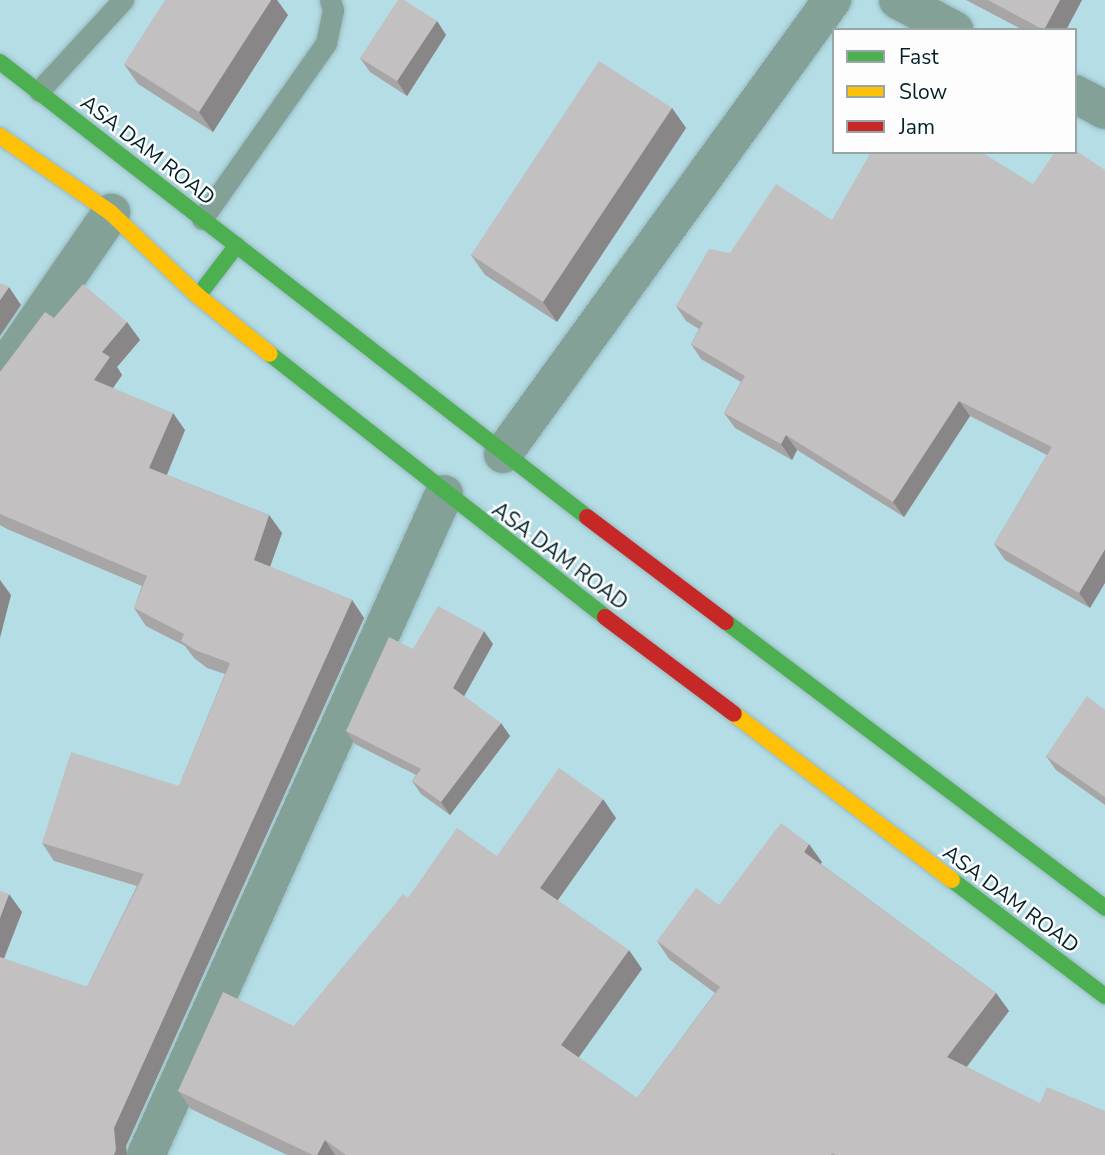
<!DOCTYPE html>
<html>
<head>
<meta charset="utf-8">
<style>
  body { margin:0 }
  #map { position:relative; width:1105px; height:1155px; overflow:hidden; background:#b4dde5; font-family:"Nunito Sans",sans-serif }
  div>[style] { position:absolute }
  .roads { filter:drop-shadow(0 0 2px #98b9bf) drop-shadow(0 0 2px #98b9bf) }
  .lane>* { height:21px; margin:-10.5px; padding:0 10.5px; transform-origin:10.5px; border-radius:10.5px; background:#83a196 }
  .street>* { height:38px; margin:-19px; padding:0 19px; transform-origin:19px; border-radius:19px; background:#83a196 }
  .fast>* { height:16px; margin:-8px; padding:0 8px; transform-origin:8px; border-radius:8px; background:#4caf50 }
  .slow>* { height:16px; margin:-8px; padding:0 8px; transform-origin:8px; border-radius:8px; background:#ffc107 }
  .jam>* { height:16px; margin:-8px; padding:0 8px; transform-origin:8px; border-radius:8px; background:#c62828 }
  .wall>* { inset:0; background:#a7a5a5 }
  .shaded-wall>* { inset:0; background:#888686 }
  .building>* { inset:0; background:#c2c0c0 }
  span { translate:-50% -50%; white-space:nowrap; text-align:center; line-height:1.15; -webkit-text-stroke:5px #fdfdfd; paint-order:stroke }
  .street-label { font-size:21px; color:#012127 }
  .legend { position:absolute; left:832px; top:28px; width:245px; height:126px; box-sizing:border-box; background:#fdfdfd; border:2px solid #98a5a7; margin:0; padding:9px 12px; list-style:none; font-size:21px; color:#012127 }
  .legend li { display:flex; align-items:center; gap:14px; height:35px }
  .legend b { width:35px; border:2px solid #98a5a7 }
</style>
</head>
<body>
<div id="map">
  <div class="roads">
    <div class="lane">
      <i style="left:39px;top:91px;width:124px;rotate:-47.3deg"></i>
      <i style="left:202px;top:219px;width:215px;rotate:-54.8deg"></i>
      <i style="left:326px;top:43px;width:34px;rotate:-78deg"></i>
      <i style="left:333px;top:10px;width:10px;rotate:-107deg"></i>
    </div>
    <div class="street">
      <i style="left:898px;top:0;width:64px;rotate:28.2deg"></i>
      <i style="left:1075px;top:94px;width:34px;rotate:28deg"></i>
      <i style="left:0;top:374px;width:196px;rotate:-55.4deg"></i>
      <i style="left:503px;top:454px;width:561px;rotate:-54.07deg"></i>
      <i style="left:146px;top:1155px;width:725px;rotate:-65.73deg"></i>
    </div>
    <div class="fast">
      <i style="left:0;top:62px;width:743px;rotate:37.78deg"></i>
      <i style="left:198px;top:296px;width:64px;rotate:-52.6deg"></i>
      <i style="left:270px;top:354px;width:426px;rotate:38.1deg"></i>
      <i style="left:726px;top:622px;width:475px;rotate:37deg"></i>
      <i style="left:952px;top:880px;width:192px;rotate:37.2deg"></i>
    </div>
    <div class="slow">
      <i style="left:0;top:136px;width:135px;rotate:34.7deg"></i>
      <i style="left:111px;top:213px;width:120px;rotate:43.7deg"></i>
      <i style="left:198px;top:296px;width:92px;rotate:38.9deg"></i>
      <i style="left:734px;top:714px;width:274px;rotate:37.3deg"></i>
    </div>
    <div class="jam">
      <i style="left:587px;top:517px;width:174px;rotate:37.1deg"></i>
      <i style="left:605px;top:617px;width:161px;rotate:36.9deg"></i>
    </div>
  </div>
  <div class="wall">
    <i style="clip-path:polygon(966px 0,1082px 0,1066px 30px,1023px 30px)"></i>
    <i style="clip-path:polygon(288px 15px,213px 132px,138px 84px,124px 64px)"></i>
    <i style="clip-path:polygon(437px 21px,446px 35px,407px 96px,370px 72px,360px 58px)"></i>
    <i style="clip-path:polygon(672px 108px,686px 128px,557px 322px,485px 275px,471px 255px)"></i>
    <i style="clip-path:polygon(981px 152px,1090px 608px,1005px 560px,994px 544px,1047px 455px,970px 416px,904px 517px,797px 450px,792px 460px,735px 428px,724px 413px,741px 382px,701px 359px,691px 344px,699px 329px,686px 321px,676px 306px,730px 253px,832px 220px)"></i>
    <i style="clip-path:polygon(54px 318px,127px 322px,140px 340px,117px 367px,122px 375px,113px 388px,185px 430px,167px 475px,269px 515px,282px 533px,270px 567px,352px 600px,364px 618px,126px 1146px,0 1155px,0 891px,22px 912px,4px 959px,87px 987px,137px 886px,54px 861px,42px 843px,179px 786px,225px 674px,207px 668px,194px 658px,185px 646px,146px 626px,134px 608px,142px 586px,7px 529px,0 525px,0 372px)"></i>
    <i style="clip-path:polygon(493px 644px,464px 696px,510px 736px,450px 815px,421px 794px,412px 781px,416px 775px,355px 744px,346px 731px,413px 649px)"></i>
    <i style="clip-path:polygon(1105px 710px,1105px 805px,1056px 770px,1046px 756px)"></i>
    <i style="clip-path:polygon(616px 818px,557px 900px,642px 969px,578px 1057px,637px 1098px,715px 993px,669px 959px,657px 941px,719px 905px,822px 862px,821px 864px,996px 993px,1009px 1011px,967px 1067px,1105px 1155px,287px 1155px,191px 1109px,178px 1091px,294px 1026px,408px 898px,497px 856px)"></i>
  </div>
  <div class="shaded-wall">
    <i style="clip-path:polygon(271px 0,277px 0,288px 15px,213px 132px,199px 112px)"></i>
    <i style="clip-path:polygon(1060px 0,1082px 0,1066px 30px,1044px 30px)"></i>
    <i style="clip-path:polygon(437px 21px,446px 35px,407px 96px,397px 81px)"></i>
    <i style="clip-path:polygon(672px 108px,686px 128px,557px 322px,543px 302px)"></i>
    <i style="clip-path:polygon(9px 287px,21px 305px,0 336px,0 300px)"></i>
    <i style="clip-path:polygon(127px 322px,140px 340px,117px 367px,122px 375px,106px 398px,94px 380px,102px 352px)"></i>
    <i style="clip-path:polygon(959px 401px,970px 416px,904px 517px,893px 502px)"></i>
    <i style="clip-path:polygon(173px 413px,185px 430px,162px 486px,149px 468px)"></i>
    <i style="clip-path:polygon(786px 435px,797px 450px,792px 460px,781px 444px)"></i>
    <i style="clip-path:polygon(269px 515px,282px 533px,266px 578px,254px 560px)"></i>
    <i style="clip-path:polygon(1105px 549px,1105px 583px,1090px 608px,1079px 593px)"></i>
    <i style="clip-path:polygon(0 580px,11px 595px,0 638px)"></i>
    <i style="clip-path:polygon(352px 600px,364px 618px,126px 1146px,127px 1155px,114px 1155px,114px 1128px)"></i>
    <i style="clip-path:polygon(484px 631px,493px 644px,462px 700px,453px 688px)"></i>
    <i style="clip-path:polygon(501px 723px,510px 736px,450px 815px,441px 802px)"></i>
    <i style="clip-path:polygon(603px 799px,616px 818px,553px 907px,540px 888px)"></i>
    <i style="clip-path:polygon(809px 844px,822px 862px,816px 870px,804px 852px)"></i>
    <i style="clip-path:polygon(9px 894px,22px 912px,0 968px,0 918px)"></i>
    <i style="clip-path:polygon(629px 950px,642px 969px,574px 1064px,561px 1045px)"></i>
    <i style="clip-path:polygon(996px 993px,1009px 1011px,960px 1075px,947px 1057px)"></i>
    <i style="clip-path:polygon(325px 1140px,335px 1155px,317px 1155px)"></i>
  </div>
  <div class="building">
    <i style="clip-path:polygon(165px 0,271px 0,199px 112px,124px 64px)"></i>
    <i style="clip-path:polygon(398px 0,404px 0,437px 21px,397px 81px,360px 58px)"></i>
    <i style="clip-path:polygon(988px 0,1060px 0,1044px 30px)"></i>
    <i style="clip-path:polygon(599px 61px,672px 108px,543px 302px,471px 255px)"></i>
    <i style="clip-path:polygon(1075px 150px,1105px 170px,1105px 549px,1079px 593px,994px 544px,1052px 447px,959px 401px,893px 502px,786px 435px,781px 444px,724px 413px,745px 376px,691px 344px,703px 323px,676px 306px,709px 249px,730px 253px,776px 184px,832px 220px,871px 152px,981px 152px,1033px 184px,1055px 152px,1075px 152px)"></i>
    <i style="clip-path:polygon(0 283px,9px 287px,0 300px)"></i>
    <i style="clip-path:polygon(83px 284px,127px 322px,102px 352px,110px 357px,94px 380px,173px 413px,149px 468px,269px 515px,254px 560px,352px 600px,114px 1128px,116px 1150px,114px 1155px,0 1155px,0 957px,87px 987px,144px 874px,42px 843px,71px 752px,179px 786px,230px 663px,195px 650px,181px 641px,184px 634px,134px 608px,147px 576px,0 514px,0 372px,45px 312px,54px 318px)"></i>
    <i style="clip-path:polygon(438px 606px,484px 631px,453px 688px,501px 723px,441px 802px,412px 781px,421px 769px,346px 731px,389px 637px,413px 649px)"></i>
    <i style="clip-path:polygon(1087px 696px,1105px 710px,1105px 797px,1046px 756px)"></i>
    <i style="clip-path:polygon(559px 768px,603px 799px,540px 888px,629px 950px,561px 1045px,637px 1098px,720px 987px,657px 941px,696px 888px,719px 905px,781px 823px,809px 844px,804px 852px,996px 993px,947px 1057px,1040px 1103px,1047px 1087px,1105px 1111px,1105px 1155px,836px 1155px,832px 1153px,831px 1155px,346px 1155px,325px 1140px,317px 1155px,313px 1155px,178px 1091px,223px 992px,294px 1026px,403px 894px,408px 898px,457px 828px,497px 856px)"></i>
    <i style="clip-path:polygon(0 891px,9px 894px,0 918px)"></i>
  </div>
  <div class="street-label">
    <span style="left:148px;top:150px;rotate:38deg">ASA DAM ROAD</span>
    <span style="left:560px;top:556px;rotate:37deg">ASA DAM ROAD</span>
    <span style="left:1011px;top:899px;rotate:37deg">ASA DAM ROAD</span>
  </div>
  <ul class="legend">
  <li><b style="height:9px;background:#4caf50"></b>Fast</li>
  <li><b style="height:9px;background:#ffc107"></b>Slow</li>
  <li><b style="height:9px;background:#c62828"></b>Jam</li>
  </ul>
</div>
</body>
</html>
